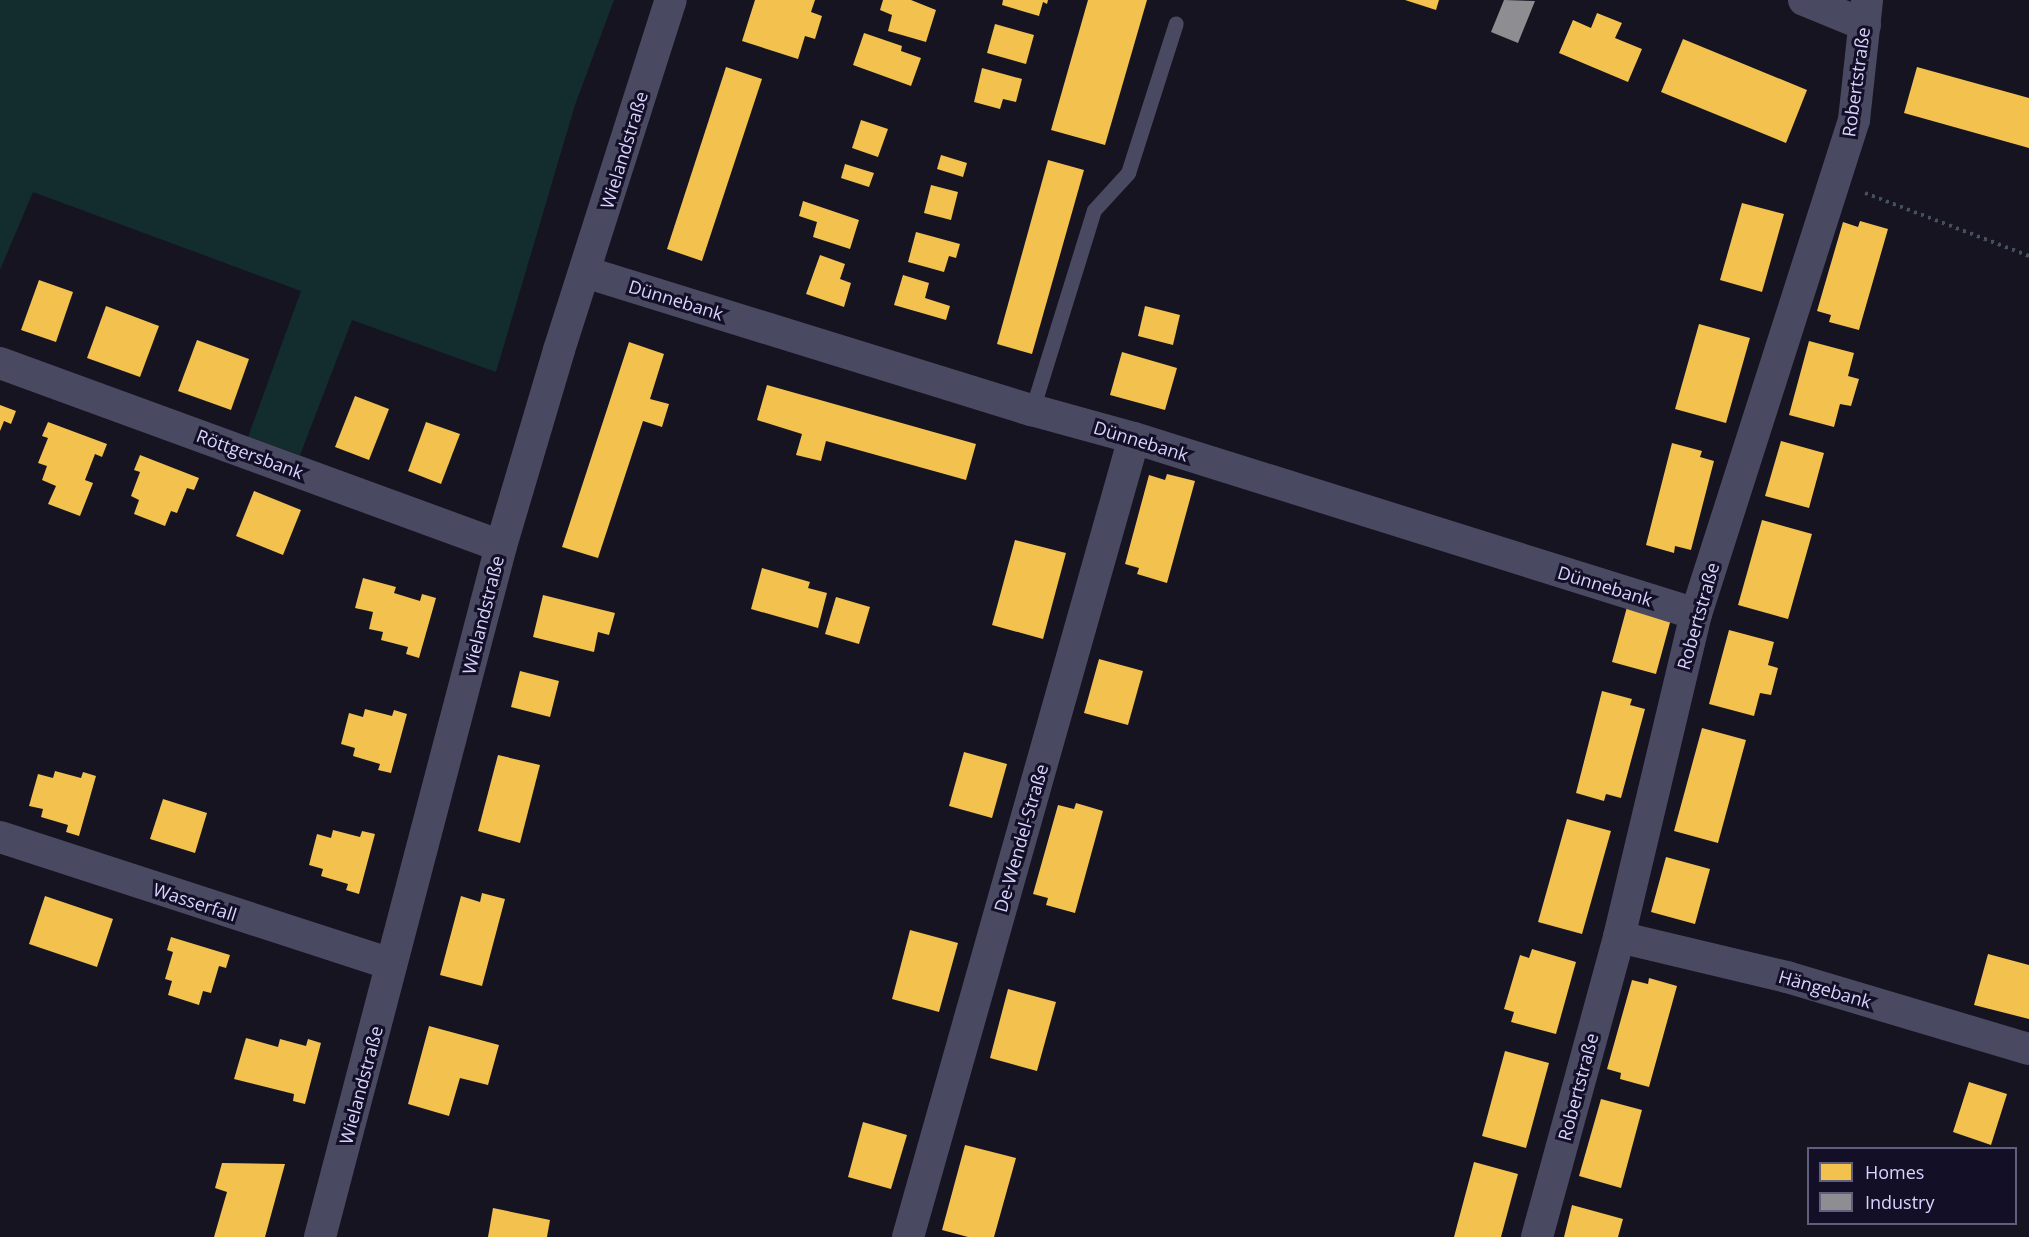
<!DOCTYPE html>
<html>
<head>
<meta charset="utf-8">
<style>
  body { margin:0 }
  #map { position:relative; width:2029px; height:1237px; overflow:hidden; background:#161421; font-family:"Open Sans",sans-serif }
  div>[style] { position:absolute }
  .green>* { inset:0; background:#132c2d }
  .homes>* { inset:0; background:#f2c14e }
  .industry>* { inset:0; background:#8d8d92 }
  .path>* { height:4px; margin-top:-2px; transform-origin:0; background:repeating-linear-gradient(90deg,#44505f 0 3px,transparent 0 7.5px) }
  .service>* { height:15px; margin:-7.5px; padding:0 7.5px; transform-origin:7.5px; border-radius:7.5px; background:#4a4962 }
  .minor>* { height:32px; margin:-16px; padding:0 16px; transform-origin:16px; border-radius:16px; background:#4a4962 }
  span { translate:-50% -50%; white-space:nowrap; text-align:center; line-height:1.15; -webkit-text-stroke:6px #130f26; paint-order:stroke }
  .street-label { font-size:18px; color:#d9d4ff }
  .legend { position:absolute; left:1807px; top:1147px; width:210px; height:78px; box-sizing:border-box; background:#130f26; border:2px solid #625e7d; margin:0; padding:8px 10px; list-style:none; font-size:18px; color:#d9d4ff }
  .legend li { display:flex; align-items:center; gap:12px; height:30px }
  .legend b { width:30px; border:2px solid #625e7d }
</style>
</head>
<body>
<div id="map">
  <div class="green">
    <i style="clip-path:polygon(0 0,614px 0,575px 105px,496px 372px,352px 320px,300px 455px,248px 437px,301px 291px,33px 192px,0 270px)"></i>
  </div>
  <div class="homes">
    <i style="clip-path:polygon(755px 0,815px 0,811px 12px,822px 16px,815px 39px,805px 36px,798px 59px,742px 41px)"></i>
    <i style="clip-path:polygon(883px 0,911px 0,936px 10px,926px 42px,888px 31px,892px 15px,880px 10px)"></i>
    <i style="clip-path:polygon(1003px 0,1048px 0,1047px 4px,1043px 2px,1039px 16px,1002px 5px)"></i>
    <i style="clip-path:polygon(1088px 0,1147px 0,1105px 145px,1051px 130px)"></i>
    <i style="clip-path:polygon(1405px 0,1439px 0,1436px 10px)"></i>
    <i style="clip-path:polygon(1597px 13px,1622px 23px,1615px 38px,1642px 49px,1628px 82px,1559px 53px,1573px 20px,1591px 28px)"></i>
    <i style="clip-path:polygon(995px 24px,1034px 35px,1026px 64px,987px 53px)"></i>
    <i style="clip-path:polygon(864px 33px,902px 46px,901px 51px,921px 58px,911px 86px,853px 65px)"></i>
    <i style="clip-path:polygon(1683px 39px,1807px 90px,1786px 143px,1661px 92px)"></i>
    <i style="clip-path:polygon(726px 67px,762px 79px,702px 261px,667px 249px)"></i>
    <i style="clip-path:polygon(1917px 67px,2029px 98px,2029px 148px,1904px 113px)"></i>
    <i style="clip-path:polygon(982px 68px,1022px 79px,1016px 102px,1003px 99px,1000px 109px,974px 102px)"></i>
    <i style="clip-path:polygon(861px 120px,888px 129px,878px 157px,852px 148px)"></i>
    <i style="clip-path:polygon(941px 155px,967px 163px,963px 177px,937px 169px)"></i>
    <i style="clip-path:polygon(1048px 160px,1084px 170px,1032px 354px,997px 344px)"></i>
    <i style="clip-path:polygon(845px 164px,874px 173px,869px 187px,841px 178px)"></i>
    <i style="clip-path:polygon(931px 185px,958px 192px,951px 220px,924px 213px)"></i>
    <i style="clip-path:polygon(803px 201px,859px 220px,850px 249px,813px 237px,817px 222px,799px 216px)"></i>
    <i style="clip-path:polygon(1742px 203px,1784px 214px,1762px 292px,1720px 280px)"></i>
    <i style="clip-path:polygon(1860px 221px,1888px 229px,1859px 330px,1829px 322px,1831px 315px,1817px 311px,1843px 222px,1858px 227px)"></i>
    <i style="clip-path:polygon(916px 232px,960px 244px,956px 258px,949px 256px,944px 272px,908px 262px)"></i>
    <i style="clip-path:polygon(820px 255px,845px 264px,840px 279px,851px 283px,844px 307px,806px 294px)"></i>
    <i style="clip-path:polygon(903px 275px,929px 283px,925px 298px,950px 306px,946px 320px,894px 305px)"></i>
    <i style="clip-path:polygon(39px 280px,73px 292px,56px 342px,21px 330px)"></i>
    <i style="clip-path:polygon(106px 306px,159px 326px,140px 377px,87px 358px)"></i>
    <i style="clip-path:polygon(1145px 306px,1180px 315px,1173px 345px,1138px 336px)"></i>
    <i style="clip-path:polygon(1699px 324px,1750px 338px,1726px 423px,1675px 409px)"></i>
    <i style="clip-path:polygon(197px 340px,249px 359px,231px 410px,178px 391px)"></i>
    <i style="clip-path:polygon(1809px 341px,1854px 353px,1848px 376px,1859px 379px,1851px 406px,1840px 404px,1834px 427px,1789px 415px)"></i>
    <i style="clip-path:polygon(629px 342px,664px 354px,650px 399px,669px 404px,662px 427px,643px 421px,598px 558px,562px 547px)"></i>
    <i style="clip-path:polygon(1122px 352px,1177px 368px,1165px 410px,1110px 395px)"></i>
    <i style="clip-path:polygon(767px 385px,976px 444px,966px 480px,826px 441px,821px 461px,796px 455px,802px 434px,757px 420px)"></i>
    <i style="clip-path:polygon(355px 396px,389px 409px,369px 460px,335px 447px)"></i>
    <i style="clip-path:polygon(0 405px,16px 411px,11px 424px,4px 421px,0 431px)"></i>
    <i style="clip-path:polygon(48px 422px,107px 444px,102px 457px,95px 454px,85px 480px,93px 483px,80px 516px,48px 504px,56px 486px,42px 480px,47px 466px,38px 463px,48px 438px,42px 436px)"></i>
    <i style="clip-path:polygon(426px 422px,460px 434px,441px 484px,408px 471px)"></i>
    <i style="clip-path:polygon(1781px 441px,1824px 453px,1809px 508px,1765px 496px)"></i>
    <i style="clip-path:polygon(1672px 443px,1702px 451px,1700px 457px,1714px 461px,1691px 550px,1675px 546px,1674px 553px,1646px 545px)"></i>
    <i style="clip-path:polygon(140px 455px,199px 478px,194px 490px,187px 488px,177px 513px,171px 511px,165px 526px,134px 514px,139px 500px,131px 496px,140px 472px,134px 470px)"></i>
    <i style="clip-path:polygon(1167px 474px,1195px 481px,1167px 583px,1137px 574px,1139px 568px,1125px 564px,1149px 475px,1165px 480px)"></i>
    <i style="clip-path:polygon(254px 491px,301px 510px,283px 555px,236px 536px)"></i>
    <i style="clip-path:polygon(1762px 520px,1812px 534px,1788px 619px,1738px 605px)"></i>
    <i style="clip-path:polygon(1015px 540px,1066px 553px,1043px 639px,992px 625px)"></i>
    <i style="clip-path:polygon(762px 568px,810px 582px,808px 588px,827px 593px,818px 628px,751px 609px)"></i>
    <i style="clip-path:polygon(363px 578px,396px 587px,394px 593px,420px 601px,422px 594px,436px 598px,419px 658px,406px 654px,408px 647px,381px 640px,383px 632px,369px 629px,373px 612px,355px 608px)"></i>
    <i style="clip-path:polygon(543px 595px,615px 613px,609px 635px,598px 632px,594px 652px,533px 637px)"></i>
    <i style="clip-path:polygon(836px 597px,870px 607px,859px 644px,825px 634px)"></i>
    <i style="clip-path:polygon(1627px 607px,1671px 619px,1656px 674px,1612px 662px)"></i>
    <i style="clip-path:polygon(1729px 630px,1774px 642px,1768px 665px,1778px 668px,1771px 695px,1760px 693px,1754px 716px,1709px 704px)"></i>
    <i style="clip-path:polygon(1099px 659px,1143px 671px,1128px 725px,1084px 713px)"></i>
    <i style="clip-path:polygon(520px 671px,559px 681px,550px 717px,511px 707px)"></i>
    <i style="clip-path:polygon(1602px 691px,1632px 699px,1630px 705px,1645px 709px,1621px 798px,1606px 794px,1604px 801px,1576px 793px)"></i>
    <i style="clip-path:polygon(365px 709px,392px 716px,394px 710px,407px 714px,391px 773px,378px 770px,380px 764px,353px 756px,355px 748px,341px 744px,349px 713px,363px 717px)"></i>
    <i style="clip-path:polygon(1702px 728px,1746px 740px,1718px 843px,1674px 831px)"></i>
    <i style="clip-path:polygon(964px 752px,1007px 764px,992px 818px,949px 806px)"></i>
    <i style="clip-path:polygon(498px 755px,540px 765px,520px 843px,478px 831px)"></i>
    <i style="clip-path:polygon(55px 771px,81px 778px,83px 772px,96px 776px,79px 836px,66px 832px,68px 825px,41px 817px,43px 809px,29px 806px,38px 774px,53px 778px)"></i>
    <i style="clip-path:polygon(163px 799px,207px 813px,195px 853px,150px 839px)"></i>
    <i style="clip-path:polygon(1076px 803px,1103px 811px,1075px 913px,1046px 905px,1048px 898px,1033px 894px,1058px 805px,1074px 809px)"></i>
    <i style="clip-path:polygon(1567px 819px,1611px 831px,1582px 934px,1538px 922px)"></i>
    <i style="clip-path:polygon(333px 830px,360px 837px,362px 831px,375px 834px,359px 894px,346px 890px,348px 884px,321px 876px,323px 869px,309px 865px,317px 834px,331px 838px)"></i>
    <i style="clip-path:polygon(1666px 857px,1710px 869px,1695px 924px,1651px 912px)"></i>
    <i style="clip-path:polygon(482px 893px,505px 899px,482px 986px,440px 975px,461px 896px,480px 902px)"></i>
    <i style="clip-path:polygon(45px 896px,113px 919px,97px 967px,29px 944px)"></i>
    <i style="clip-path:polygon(910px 930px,958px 943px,939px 1012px,892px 999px)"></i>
    <i style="clip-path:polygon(171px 937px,230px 955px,226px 968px,219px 966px,211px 993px,203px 991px,199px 1005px,168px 995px,172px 981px,165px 979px,173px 952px,167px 950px)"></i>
    <i style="clip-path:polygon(1532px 949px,1576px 962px,1556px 1034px,1511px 1022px,1514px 1012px,1504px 1009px,1520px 955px,1529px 958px)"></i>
    <i style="clip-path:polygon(1988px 954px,2029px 965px,2029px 1019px,1974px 1005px)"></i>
    <i style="clip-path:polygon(1649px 978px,1677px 986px,1649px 1087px,1620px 1079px,1621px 1073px,1607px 1069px,1632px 980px,1648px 984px)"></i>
    <i style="clip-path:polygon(1008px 989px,1056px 1002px,1037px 1071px,990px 1058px)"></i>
    <i style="clip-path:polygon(429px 1026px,499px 1045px,488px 1085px,460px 1078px,449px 1116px,408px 1104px)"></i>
    <i style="clip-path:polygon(246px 1038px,278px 1047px,280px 1039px,306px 1046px,308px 1039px,321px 1043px,305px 1104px,293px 1101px,294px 1094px,234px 1079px)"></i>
    <i style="clip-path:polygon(1505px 1051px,1549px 1063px,1526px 1148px,1482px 1136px)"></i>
    <i style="clip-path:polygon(1969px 1082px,2007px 1094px,1991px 1145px,1953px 1132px)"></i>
    <i style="clip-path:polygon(1601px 1099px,1642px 1110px,1621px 1188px,1579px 1176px)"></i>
    <i style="clip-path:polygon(863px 1122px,907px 1135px,891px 1189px,848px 1177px)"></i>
    <i style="clip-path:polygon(965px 1145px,1016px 1158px,994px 1237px,968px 1237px,942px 1230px)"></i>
    <i style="clip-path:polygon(1474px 1162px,1518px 1174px,1501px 1237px,1454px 1237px)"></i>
    <i style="clip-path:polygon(222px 1163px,285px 1164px,265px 1237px,214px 1237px,227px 1192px,215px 1188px)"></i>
    <i style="clip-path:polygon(1572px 1205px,1623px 1219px,1618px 1237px,1564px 1237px)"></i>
    <i style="clip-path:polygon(493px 1208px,550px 1220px,547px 1237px,488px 1237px)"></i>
  </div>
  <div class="industry">
    <i style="clip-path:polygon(1504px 0,1535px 1px,1518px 43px,1491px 32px)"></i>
  </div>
  <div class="path">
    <i style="left:1865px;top:193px;width:176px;rotate:21deg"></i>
  </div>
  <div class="service">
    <i style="left:1032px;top:410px;width:209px;rotate:-72.8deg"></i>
    <i style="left:1094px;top:210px;width:50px;rotate:-47.4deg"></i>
    <i style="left:1128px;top:173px;width:157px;rotate:-72.3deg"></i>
  </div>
  <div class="minor">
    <i style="left:1804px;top:0;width:66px;rotate:22.3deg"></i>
    <i style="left:585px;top:272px;width:468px;rotate:17.2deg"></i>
    <i style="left:1032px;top:410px;width:106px;rotate:15.4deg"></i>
    <i style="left:1134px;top:438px;width:589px;rotate:17.39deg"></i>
    <i style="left:0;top:363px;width:533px;rotate:20.07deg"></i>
    <i style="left:0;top:837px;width:411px;rotate:18deg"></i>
    <i style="left:1619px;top:937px;width:173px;rotate:13.4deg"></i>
    <i style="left:1787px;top:977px;width:252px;rotate:16.6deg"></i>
    <i style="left:320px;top:1237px;width:714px;rotate:-75.32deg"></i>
    <i style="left:501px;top:546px;width:204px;rotate:-73.5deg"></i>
    <i style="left:559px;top:350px;width:367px;rotate:-72.3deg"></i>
    <i style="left:908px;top:1237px;width:830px;rotate:-74.21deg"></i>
    <i style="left:1537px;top:1237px;width:311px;rotate:-74.7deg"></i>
    <i style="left:1619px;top:937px;width:332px;rotate:-76.6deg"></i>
    <i style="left:1696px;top:614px;width:519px;rotate:-72.26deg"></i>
    <i style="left:1854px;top:120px;width:121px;rotate:-83.8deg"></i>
  </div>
  <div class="street-label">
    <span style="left:1856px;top:82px;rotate:-82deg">Robertstraße</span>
    <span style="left:624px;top:150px;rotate:-73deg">Wielandstraße</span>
    <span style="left:676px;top:300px;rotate:17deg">Dünnebank</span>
    <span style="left:1141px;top:441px;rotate:17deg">Dünnebank</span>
    <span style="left:250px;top:454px;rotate:20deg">Röttgersbank</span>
    <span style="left:1605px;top:586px;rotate:17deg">Dünnebank</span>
    <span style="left:483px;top:615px;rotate:-76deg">Wielandstraße</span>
    <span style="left:1698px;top:616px;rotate:-74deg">Robertstraße</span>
    <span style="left:1021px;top:838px;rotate:-74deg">De-Wendel-Straße</span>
    <span style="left:195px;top:902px;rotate:18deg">Wasserfall</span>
    <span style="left:1825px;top:989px;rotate:16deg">Hängebank</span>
    <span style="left:361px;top:1085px;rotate:-75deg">Wielandstraße</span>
    <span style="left:1578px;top:1087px;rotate:-75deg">Robertstraße</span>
  </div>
  <ul class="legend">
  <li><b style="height:16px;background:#f2c14e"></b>Homes</li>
  <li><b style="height:16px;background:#8d8d92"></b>Industry</li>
  </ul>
</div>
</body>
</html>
